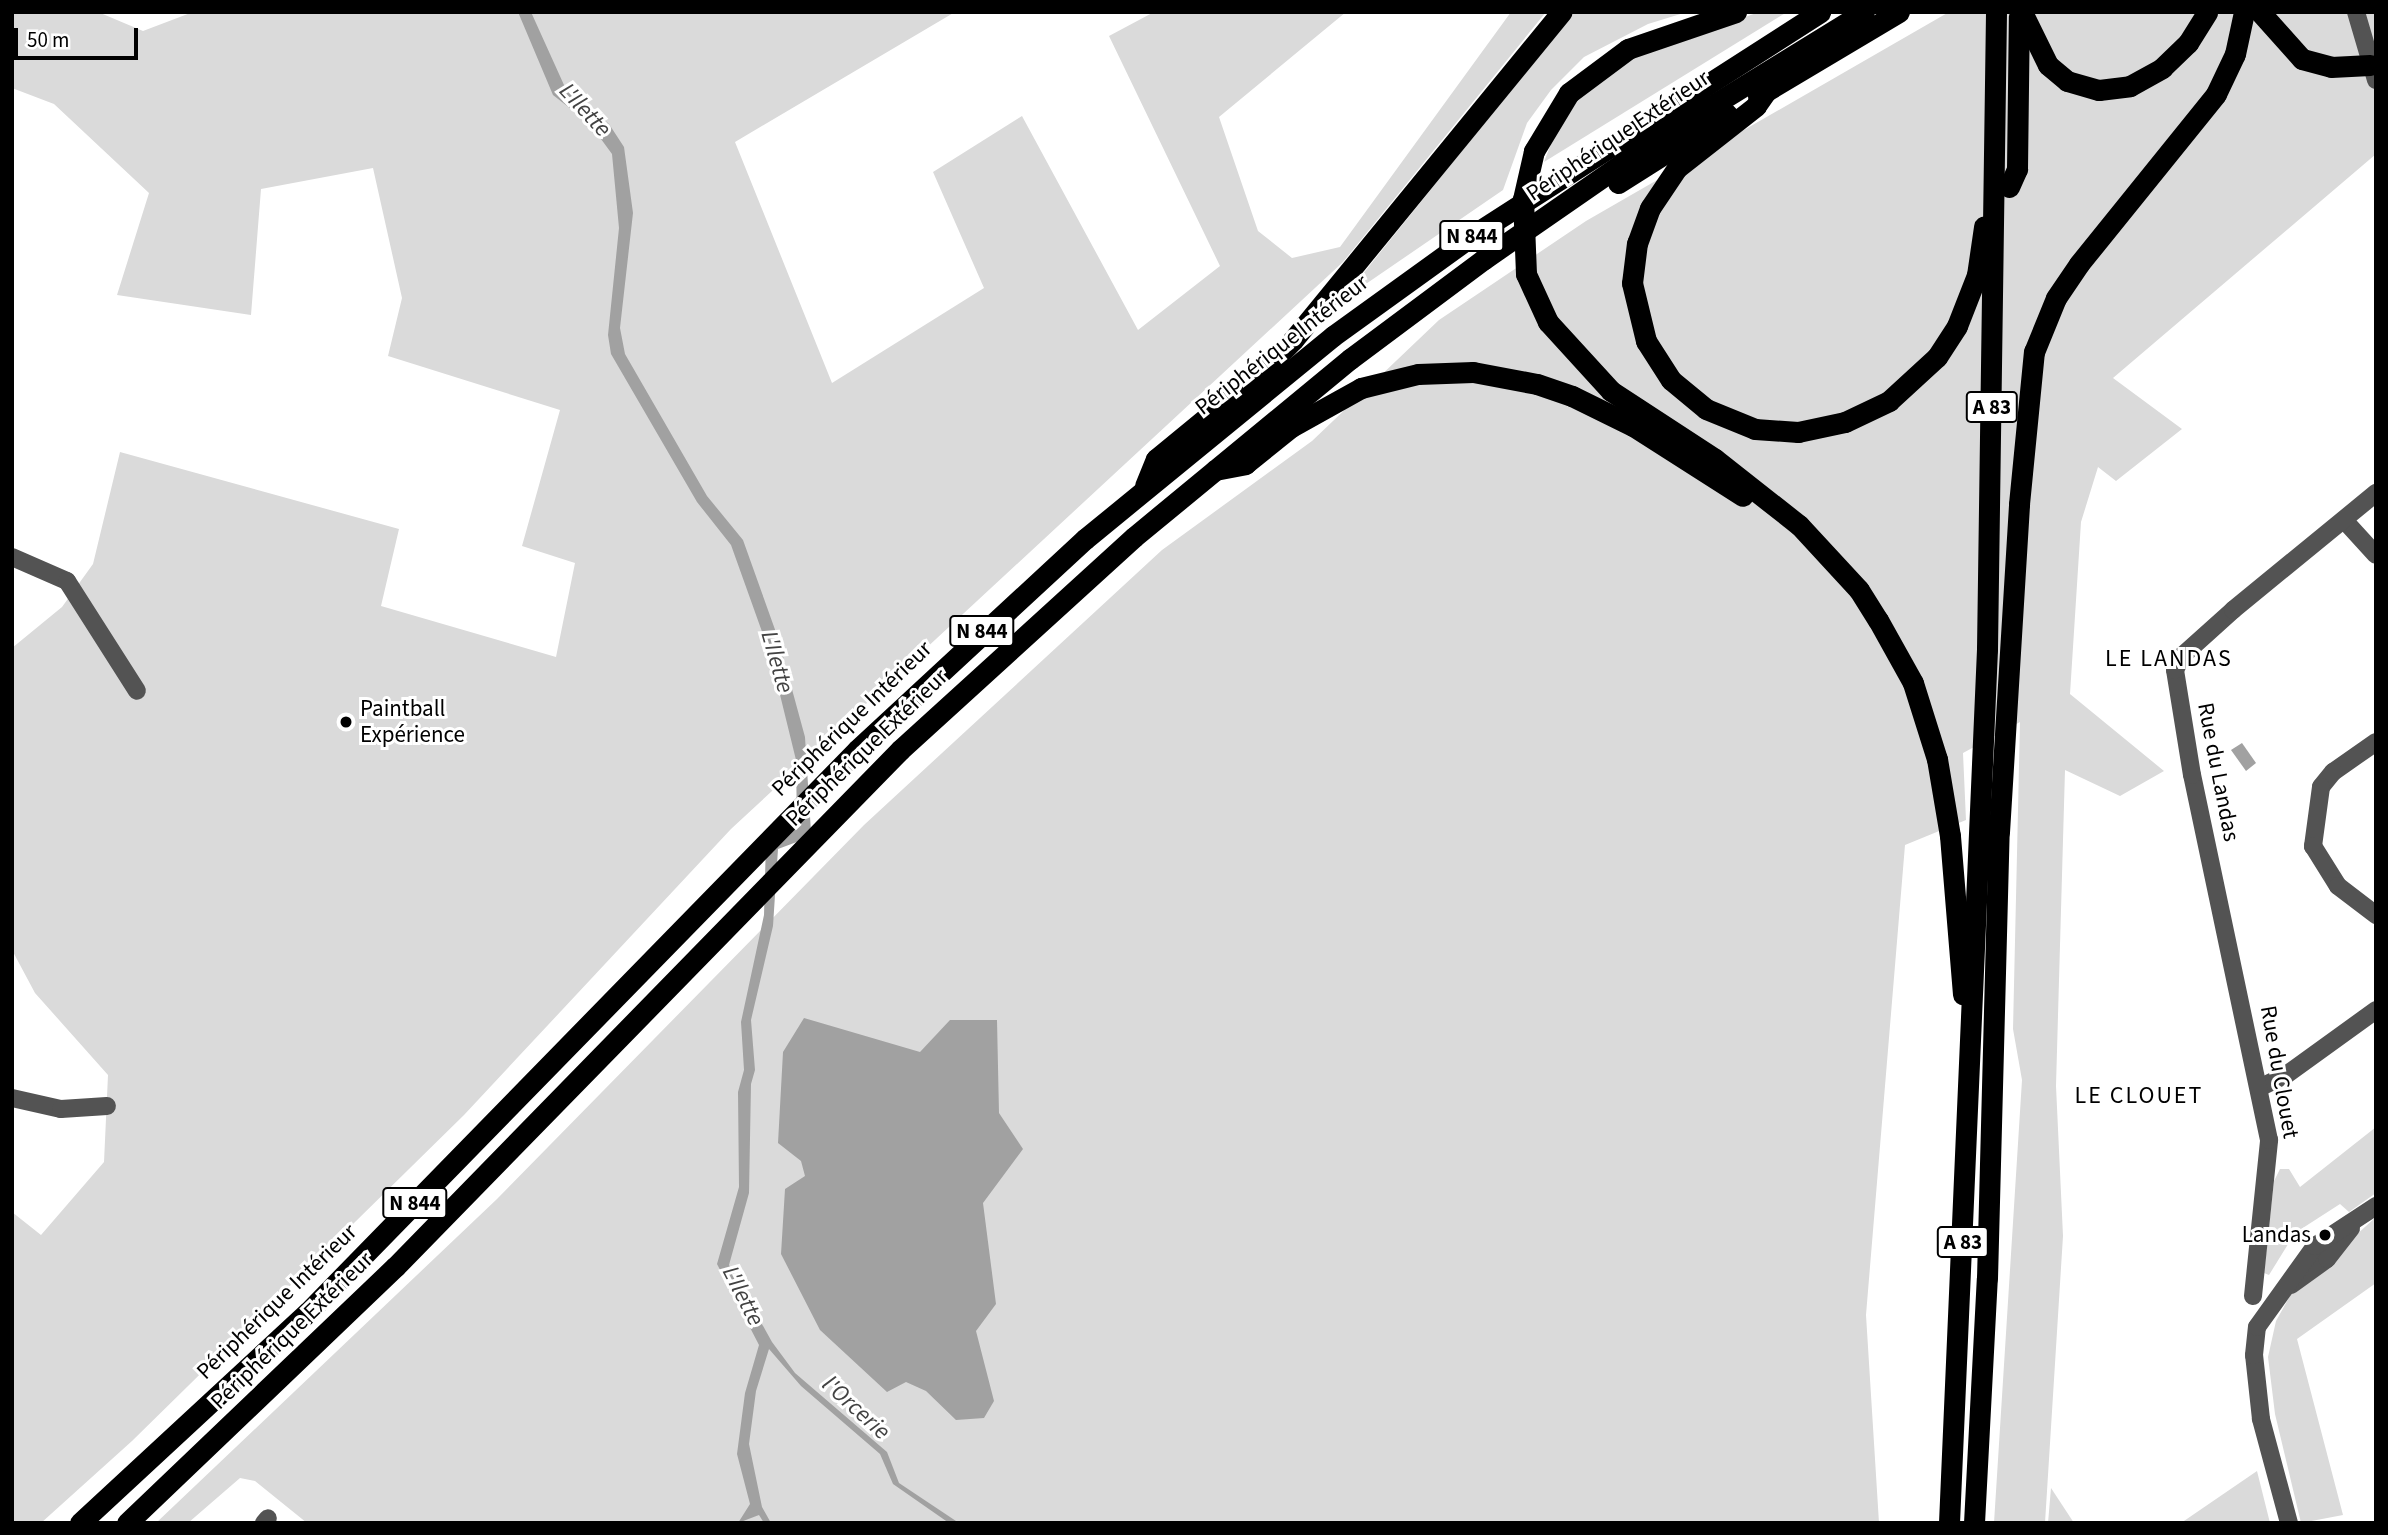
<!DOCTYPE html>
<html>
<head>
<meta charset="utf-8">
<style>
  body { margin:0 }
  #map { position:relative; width:2388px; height:1535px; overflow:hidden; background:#fff; font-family:"Source Sans 3",sans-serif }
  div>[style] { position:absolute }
  .green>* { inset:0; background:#dadada }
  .water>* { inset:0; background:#a1a1a1 }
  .minor>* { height:18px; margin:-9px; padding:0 9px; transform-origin:9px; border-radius:9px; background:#535353 }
  .highway>* { height:21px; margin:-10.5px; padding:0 10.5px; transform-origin:10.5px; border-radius:10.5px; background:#000 }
  .dots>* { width:19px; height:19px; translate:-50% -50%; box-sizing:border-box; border:4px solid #fff; border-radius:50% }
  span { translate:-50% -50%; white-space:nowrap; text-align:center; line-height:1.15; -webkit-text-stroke:6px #fff; paint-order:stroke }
  .shield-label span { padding:2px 5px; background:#fff; border:2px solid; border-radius:5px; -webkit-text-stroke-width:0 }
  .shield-label { font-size:21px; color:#000; font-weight:700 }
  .street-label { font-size:23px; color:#000 }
  .poi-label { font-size:23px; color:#000 }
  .left { translate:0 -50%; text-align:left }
  .right { translate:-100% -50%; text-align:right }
  .water-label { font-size:24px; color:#424242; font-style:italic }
  .neighbourhood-label { font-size:24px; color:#000; letter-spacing:2px }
  .frame { position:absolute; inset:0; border:14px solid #000; pointer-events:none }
  .scale { position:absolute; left:14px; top:28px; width:124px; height:32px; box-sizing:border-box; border:4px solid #000; border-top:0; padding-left:9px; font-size:21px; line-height:24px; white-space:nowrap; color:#000; -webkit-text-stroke:5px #fff; paint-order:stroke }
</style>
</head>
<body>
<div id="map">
  <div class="green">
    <i style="clip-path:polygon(12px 12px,98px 12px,143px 31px,193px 12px,955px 12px,735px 142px,832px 383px,984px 288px,933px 172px,1022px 116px,1138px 330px,1220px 266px,1109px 36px,1154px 12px,1346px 12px,1219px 117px,1258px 231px,1292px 258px,1340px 247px,1511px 12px,1546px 12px,1343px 262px,731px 829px,464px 1115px,132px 1441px,41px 1523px,12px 1523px,12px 1212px,41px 1235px,104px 1162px,108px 1075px,35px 993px,12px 950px,12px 648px,62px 607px,93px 564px,120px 452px,399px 529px,381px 606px,556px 657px,575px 563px,522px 546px,560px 410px,388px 356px,402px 298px,373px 168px,261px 189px,251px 315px,117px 295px,149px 193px,54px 104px,12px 88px)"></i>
    <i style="clip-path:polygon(1574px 12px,1687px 12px,1648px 24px,1584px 57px,1551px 90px,1527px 123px,1503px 190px,1341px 301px)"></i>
    <i style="clip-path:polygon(1759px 12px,1787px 12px,1544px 162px,1559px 123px,1588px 86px,1619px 63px)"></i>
    <i style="clip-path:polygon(1949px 12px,2376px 12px,2376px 154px,2113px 378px,2182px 429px,2116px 481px,2098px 467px,2081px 522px,2070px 694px,2164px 771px,2120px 796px,2065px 770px,2056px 1086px,2063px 1236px,2045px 1523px,1994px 1523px,2022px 1080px,2013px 1029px,2020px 722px,1963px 753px,1966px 820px,1905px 845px,1866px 1315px,1879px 1523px,307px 1523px,255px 1481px,240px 1478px,188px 1523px,156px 1523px,497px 1199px,864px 825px,1162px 550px,1312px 441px,1439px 320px,1586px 221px)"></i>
    <i style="clip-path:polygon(2376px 1127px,2376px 1193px,2349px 1212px,2340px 1204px,2295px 1233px,2269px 1275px,2264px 1273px,2274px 1181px,2280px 1169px,2289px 1169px,2300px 1187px)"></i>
    <i style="clip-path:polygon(2376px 1217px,2376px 1283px,2297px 1339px,2343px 1515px,2301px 1523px,2275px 1414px,2268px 1357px,2276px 1321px,2291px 1294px)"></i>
    <i style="clip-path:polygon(2257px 1471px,2270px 1523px,2181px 1523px)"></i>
    <i style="clip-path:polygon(2051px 1488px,2074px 1523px,2048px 1523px)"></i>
  </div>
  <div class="water">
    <i style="clip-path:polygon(518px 12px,531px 12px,564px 85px,609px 124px,624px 147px,633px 213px,620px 328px,625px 354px,707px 496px,743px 540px,778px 638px,805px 737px,811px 832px,802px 840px,778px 849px,773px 926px,751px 1020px,755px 1070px,751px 1084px,749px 1193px,729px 1265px,772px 1342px,795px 1373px,887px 1452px,899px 1483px,959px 1523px,949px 1523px,893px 1484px,880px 1454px,801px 1386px,769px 1349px,756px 1391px,749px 1444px,762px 1507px,771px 1523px,764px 1523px,759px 1515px,738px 1523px,750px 1504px,737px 1454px,745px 1393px,759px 1345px,717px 1264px,739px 1187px,738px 1092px,744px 1070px,741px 1022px,764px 915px,766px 840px,787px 835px,797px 827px,796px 760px,770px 654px,731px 545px,697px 502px,611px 354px,608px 335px,619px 228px,612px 154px,590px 124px,553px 95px)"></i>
    <i style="clip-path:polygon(2242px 743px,2256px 763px,2246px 771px,2231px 750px)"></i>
    <i style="clip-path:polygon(804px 1018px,920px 1052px,950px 1020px,997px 1020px,999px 1113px,1023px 1149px,983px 1203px,996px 1304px,976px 1331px,994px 1401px,984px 1418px,956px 1420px,926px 1391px,906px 1382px,887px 1392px,820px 1330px,781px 1254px,785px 1189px,805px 1176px,801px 1161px,778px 1143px,783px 1052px)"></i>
  </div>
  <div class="minor">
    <i style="left:2356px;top:12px;width:71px;rotate:73.6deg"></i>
    <i style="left:2344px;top:520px;width:47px;rotate:47.6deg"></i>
    <i style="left:12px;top:557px;width:60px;rotate:23.6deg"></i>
    <i style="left:67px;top:581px;width:130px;rotate:57.5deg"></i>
    <i style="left:2376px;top:742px;width:52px;rotate:145.1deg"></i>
    <i style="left:2333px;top:772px;width:19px;rotate:129deg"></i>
    <i style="left:2321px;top:787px;width:60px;rotate:97.7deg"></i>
    <i style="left:2313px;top:846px;width:47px;rotate:58deg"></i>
    <i style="left:2338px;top:886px;width:48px;rotate:37.3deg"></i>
    <i style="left:2261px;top:1087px;width:28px;rotate:-26deg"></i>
    <i style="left:2286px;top:1075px;width:111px;rotate:-35.8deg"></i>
    <i style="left:12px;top:1098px;width:50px;rotate:12.7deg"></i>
    <i style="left:61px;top:1109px;width:46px;rotate:-3.7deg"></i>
    <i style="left:2291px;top:1285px;width:44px;rotate:-35.8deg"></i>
    <i style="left:2327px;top:1259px;width:39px;rotate:-52deg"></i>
    <i style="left:2253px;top:1296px;width:157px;rotate:-84.1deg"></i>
    <i style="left:2269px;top:1140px;width:373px;rotate:-101.9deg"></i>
    <i style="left:2192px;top:775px;width:106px;rotate:-99.2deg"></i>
    <i style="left:2175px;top:670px;width:16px;rotate:-63deg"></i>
    <i style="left:2182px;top:656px;width:69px;rotate:-42deg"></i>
    <i style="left:2233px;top:610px;width:185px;rotate:-39.3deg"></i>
    <i style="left:264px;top:1523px;width:6px;rotate:-51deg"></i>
    <i style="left:2289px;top:1523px;width:108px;rotate:-105.1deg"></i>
    <i style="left:2261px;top:1419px;width:64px;rotate:-96.2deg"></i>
    <i style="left:2254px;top:1355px;width:28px;rotate:-84deg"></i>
    <i style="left:2257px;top:1327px;width:100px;rotate:-54.4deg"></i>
    <i style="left:2315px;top:1246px;width:73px;rotate:-33.3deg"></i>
  </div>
  <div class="highway">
    <i style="left:1736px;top:12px;width:114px;rotate:161.1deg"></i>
    <i style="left:1628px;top:49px;width:74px;rotate:143.3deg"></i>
    <i style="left:1569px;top:93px;width:68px;rotate:121.1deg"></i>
    <i style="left:1534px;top:151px;width:49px;rotate:102.9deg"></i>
    <i style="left:1523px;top:199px;width:75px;rotate:87.7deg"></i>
    <i style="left:1526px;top:274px;width:53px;rotate:65.4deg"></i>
    <i style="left:1548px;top:322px;width:93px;rotate:47.6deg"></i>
    <i style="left:1611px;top:391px;width:124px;rotate:33.2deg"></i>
    <i style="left:1715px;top:459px;width:107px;rotate:38.2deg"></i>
    <i style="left:1799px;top:525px;width:88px;rotate:47.3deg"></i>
    <i style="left:1859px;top:590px;width:36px;rotate:58deg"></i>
    <i style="left:1878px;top:620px;width:72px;rotate:60.9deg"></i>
    <i style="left:1913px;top:683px;width:80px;rotate:72.5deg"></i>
    <i style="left:1937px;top:759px;width:78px;rotate:80.4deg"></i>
    <i style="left:1950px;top:836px;width:159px;rotate:85.3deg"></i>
    <i style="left:2022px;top:12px;width:59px;rotate:63.9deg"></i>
    <i style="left:2048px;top:65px;width:25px;rotate:40deg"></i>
    <i style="left:2067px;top:81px;width:33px;rotate:16deg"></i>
    <i style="left:2099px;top:90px;width:31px;rotate:-7deg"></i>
    <i style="left:2130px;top:86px;width:37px;rotate:-29deg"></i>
    <i style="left:2162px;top:68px;width:36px;rotate:-44deg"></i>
    <i style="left:2188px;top:43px;width:36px;rotate:-58deg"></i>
    <i style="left:2260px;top:12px;width:63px;rotate:48.2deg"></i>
    <i style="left:2302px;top:59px;width:30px;rotate:15deg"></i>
    <i style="left:2331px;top:67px;width:39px;rotate:-3deg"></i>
    <i style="left:1767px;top:90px;width:19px;rotate:125deg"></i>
    <i style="left:1756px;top:106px;width:100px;rotate:141.9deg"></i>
    <i style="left:1677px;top:168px;width:48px;rotate:124deg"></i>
    <i style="left:1650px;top:208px;width:37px;rotate:110deg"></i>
    <i style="left:1637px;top:243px;width:40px;rotate:97.1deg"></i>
    <i style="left:1632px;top:283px;width:60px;rotate:76.4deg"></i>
    <i style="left:1646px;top:341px;width:46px;rotate:57.3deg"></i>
    <i style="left:1671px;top:380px;width:45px;rotate:39.6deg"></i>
    <i style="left:1706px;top:409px;width:53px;rotate:22.2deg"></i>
    <i style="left:1755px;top:429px;width:43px;rotate:4deg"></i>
    <i style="left:1798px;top:432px;width:48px;rotate:-12deg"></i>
    <i style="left:1845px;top:422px;width:49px;rotate:-25.5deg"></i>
    <i style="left:1889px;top:401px;width:65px;rotate:-42.5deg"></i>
    <i style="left:1937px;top:357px;width:37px;rotate:-57deg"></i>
    <i style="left:1957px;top:326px;width:55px;rotate:-68.6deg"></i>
    <i style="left:1977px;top:275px;width:49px;rotate:-81.7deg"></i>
    <i style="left:1758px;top:96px;width:164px;rotate:-30.8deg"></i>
    <i style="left:1618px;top:183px;width:129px;rotate:-32.3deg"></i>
    <i style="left:2009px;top:187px;width:20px;rotate:-66deg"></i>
    <i style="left:2017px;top:169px;width:153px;rotate:-89.3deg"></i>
    <i style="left:1215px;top:470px;width:31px;rotate:-11deg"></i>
    <i style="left:1245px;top:464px;width:59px;rotate:-38.8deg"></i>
    <i style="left:1291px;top:427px;width:80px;rotate:-29.1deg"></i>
    <i style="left:1361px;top:388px;width:59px;rotate:-13.8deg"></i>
    <i style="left:1418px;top:374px;width:55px;rotate:-2.1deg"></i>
    <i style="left:1473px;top:372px;width:65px;rotate:10.6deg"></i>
    <i style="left:1537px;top:384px;width:37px;rotate:19deg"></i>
    <i style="left:1572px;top:396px;width:68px;rotate:26.2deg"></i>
    <i style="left:1633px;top:426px;width:130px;rotate:32.5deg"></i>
    <i style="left:1145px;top:486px;width:29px;rotate:-68deg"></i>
    <i style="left:1156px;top:459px;width:137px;rotate:-39.4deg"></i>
    <i style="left:1262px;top:372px;width:45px;rotate:-45.9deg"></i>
    <i style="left:1293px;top:340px;width:424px;rotate:-50.7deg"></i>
    <i style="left:80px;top:1523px;width:311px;rotate:-42.8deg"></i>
    <i style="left:308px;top:1312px;width:786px;rotate:-45.67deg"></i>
    <i style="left:857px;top:750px;width:311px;rotate:-42.8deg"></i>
    <i style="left:1085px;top:539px;width:320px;rotate:-39.3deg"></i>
    <i style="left:1333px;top:336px;width:176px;rotate:-35.8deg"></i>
    <i style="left:1476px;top:233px;width:409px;rotate:-32.7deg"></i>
    <i style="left:127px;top:1523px;width:371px;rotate:-43.7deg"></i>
    <i style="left:395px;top:1267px;width:723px;rotate:-45.67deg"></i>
    <i style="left:900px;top:750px;width:316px;rotate:-42.3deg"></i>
    <i style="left:1134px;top:537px;width:280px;rotate:-39.5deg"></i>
    <i style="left:1350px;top:359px;width:167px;rotate:-36.7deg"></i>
    <i style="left:1484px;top:259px;width:209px;rotate:-34.7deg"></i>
    <i style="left:1656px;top:140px;width:244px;rotate:-31.6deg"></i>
    <i style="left:1949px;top:1523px;width:875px;rotate:-87.51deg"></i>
    <i style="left:1987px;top:649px;width:637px;rotate:-89.19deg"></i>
    <i style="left:1974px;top:1523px;width:245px;rotate:-87deg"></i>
    <i style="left:1987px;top:1278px;width:446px;rotate:-88.5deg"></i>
    <i style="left:1999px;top:832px;width:329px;rotate:-86.5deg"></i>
    <i style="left:2019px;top:504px;width:153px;rotate:-84.4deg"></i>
    <i style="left:2034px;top:352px;width:58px;rotate:-67.8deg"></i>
    <i style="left:2056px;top:298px;width:41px;rotate:-55.9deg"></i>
    <i style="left:2079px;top:264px;width:218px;rotate:-51.1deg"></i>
    <i style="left:2216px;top:94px;width:44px;rotate:-64.6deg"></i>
    <i style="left:2235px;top:54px;width:43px;rotate:-77.9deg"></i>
  </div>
  <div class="dots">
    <i style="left:346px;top:722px;background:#000"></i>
    <i style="left:2325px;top:1235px;background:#000"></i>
  </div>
  <div class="shield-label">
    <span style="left:1472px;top:236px">N 844</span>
    <span style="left:1992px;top:407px">A 83</span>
    <span style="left:982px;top:631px">N 844</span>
    <span style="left:415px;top:1203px">N 844</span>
    <span style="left:1963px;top:1242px">A 83</span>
  </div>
  <div class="street-label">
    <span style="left:1618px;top:136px;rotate:-34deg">Périphérique Extérieur</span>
    <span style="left:1282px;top:345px;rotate:-38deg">Périphérique Intérieur</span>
    <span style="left:852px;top:719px;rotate:-44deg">Périphérique Intérieur</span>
    <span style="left:867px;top:748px;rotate:-44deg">Périphérique Extérieur</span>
    <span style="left:2218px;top:772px;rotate:79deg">Rue du Landas</span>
    <span style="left:2279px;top:1072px;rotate:80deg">Rue du Clouet</span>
    <span style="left:277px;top:1302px;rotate:-44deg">Périphérique Intérieur</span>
    <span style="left:292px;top:1331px;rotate:-44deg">Périphérique Extérieur</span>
  </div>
  <div class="poi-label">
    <span class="left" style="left:360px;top:722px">Paintball<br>Expérience</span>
    <span class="right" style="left:2311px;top:1235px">Landas</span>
  </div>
  <div class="water-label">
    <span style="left:585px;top:110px;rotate:47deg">L'Ilette</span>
    <span style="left:777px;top:662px;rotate:74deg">L'Ilette</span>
    <span style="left:743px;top:1296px;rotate:63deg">L'Ilette</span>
    <span style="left:856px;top:1408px;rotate:42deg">l'Orcerie</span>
  </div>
  <div class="neighbourhood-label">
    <span style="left:2169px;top:659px">LE LANDAS</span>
    <span style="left:2139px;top:1096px">LE CLOUET</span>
  </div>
  <div class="frame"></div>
  <div class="scale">50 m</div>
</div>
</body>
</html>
